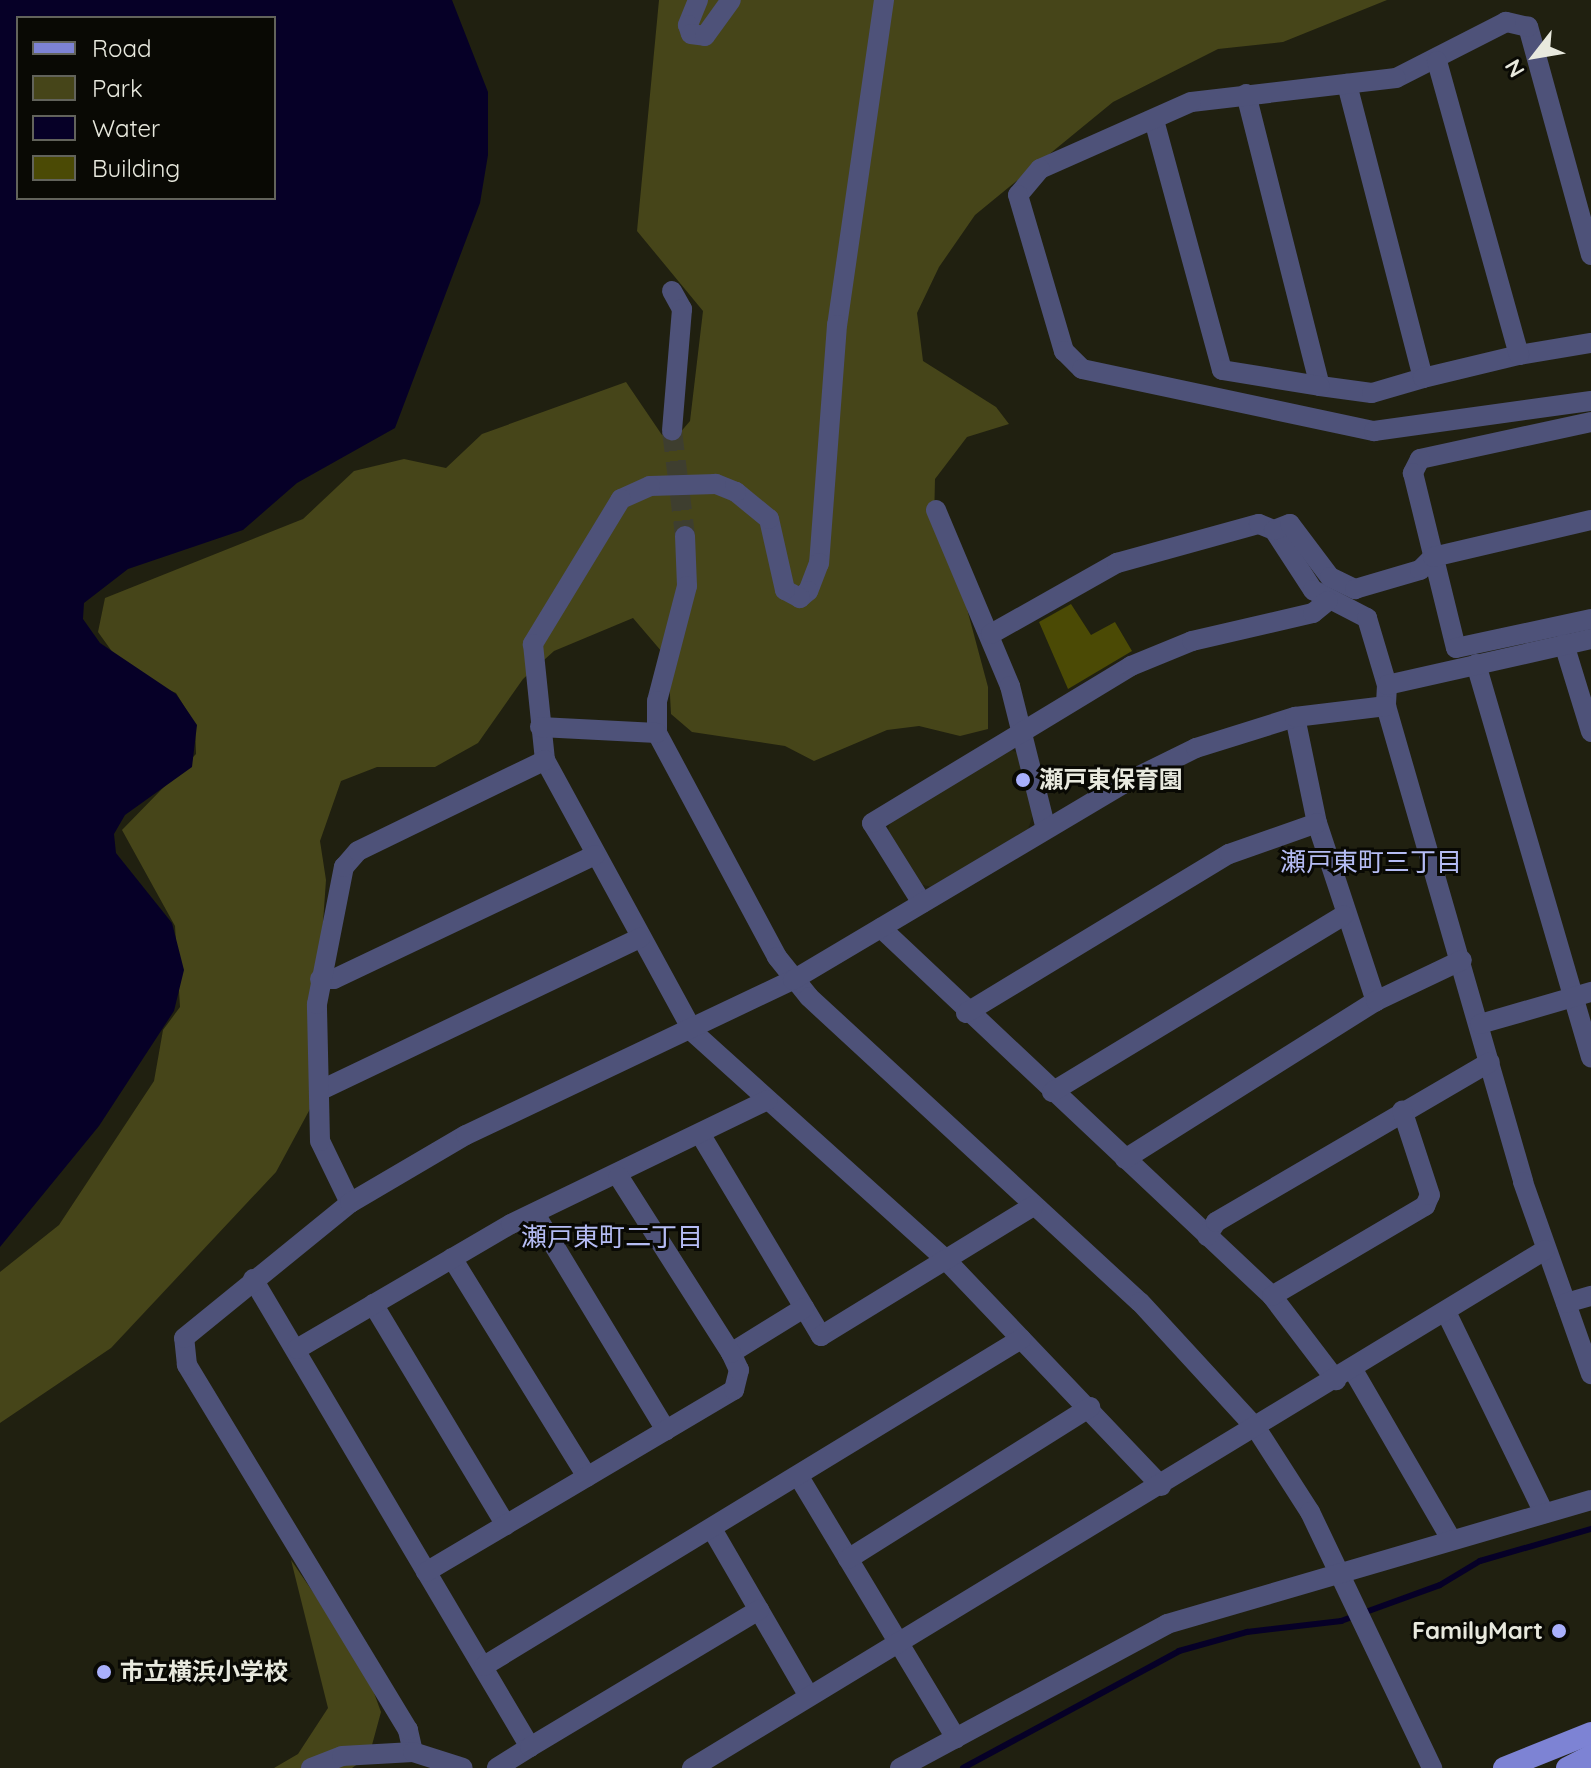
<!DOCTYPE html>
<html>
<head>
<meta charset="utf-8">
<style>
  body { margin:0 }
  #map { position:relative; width:1591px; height:1768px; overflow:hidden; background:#202010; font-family:Quicksand,"Noto Sans JP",sans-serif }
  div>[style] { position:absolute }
  .built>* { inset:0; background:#282811 }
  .green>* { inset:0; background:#464519 }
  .water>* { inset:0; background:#060027 }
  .stream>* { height:6px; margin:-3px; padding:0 3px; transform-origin:3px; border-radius:3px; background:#060027 }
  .building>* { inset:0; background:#4b4a05 }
  .minor-tunnel>* { height:20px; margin-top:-10px; transform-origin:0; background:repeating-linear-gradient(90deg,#3e3e2f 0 20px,transparent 0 30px) }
  .minor>* { height:20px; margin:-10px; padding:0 10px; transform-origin:10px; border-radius:10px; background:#4e5279 }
  .primary>* { height:22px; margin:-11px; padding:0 11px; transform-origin:11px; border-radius:11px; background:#7d83d4 }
  .dots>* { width:22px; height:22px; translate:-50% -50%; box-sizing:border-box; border:4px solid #090904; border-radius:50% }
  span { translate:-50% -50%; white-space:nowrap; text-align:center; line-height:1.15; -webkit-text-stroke:6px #090904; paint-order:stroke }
  .poi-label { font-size:24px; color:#e8e9de; font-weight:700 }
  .left { translate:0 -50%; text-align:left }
  .right { translate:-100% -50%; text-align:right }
  .neighbourhood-label { font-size:26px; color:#b5bcf4 }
  .legend { position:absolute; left:16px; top:16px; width:260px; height:184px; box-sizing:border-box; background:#090904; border:2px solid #62635b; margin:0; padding:10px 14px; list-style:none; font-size:24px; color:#e8e9de }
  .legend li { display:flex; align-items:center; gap:16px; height:40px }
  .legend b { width:40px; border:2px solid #62635b }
  .north { position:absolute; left:1495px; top:16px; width:80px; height:80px; -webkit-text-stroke:6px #090904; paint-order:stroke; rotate:239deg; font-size:22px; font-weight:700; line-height:32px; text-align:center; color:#e8e9de }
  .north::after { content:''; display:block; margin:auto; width:28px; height:36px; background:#e8e9de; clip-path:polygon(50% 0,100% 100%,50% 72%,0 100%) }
</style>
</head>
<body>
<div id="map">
  <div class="built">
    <i style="clip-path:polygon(1007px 748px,1020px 754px,1033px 815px,1028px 829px,931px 887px,916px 883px,887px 834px,891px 820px)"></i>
  </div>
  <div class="green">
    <i style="clip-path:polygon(659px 0,1387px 0,1283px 42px,1218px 49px,1113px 102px,975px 215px,939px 267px,917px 313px,923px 361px,996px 407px,1009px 424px,967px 437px,935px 479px,934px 524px,952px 553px,988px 687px,988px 729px,960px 736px,919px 726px,887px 730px,814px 761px,785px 746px,692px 732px,671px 714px,668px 659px,633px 618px,554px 651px,523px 679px,478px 743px,435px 767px,377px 767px,341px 781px,320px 841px,326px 880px,310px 1109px,276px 1172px,111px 1348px,0 1423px,0 1272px,59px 1225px,154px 1081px,163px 1030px,180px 1007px,175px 926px,122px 830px,196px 754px,195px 724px,176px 693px,126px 671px,98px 632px,105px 598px,303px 519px,354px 471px,404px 459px,446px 468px,482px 434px,626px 382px,662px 435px,678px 435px,690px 421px,703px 311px,637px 231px)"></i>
    <i style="clip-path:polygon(291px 1560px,365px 1668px,381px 1712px,369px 1756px,352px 1768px,274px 1768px,298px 1754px,328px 1708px)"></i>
  </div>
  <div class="water">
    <i style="clip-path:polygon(evenodd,0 0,452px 0,488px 92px,488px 155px,480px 203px,395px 428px,297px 483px,243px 530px,128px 569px,84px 603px,83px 619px,100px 643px,176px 694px,197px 725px,192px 767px,125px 815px,114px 834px,116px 853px,172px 923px,184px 970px,174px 1011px,99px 1126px,0 1247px,0 0,18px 18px,274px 18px,274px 198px,18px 198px,18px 18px)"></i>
  </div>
  <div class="stream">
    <i style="left:963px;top:1768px;width:246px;rotate:-28.4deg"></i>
    <i style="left:1179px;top:1651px;width:71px;rotate:-15.6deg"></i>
    <i style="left:1247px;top:1632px;width:95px;rotate:-6.7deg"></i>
    <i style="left:1341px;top:1621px;width:105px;rotate:-20deg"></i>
    <i style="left:1440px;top:1585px;width:47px;rotate:-31deg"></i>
    <i style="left:1480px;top:1561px;width:116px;rotate:-16.1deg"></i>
  </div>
  <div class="building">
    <i style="clip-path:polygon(1071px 604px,1091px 635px,1115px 622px,1132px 651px,1068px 689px,1039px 622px)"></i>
  </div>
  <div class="minor-tunnel">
    <i style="left:672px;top:431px;width:106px;rotate:82.9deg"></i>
  </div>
  <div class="minor">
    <i style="left:698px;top:0;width:27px;rotate:112deg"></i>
    <i style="left:688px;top:25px;width:9px;rotate:72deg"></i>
    <i style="left:691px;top:34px;width:14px;rotate:8deg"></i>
    <i style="left:705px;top:36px;width:44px;rotate:-54.2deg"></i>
    <i style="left:884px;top:0;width:328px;rotate:98.2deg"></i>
    <i style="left:837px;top:325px;width:239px;rotate:94.3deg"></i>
    <i style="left:819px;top:563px;width:30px;rotate:111deg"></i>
    <i style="left:808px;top:591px;width:11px;rotate:139deg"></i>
    <i style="left:800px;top:598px;width:17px;rotate:-152deg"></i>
    <i style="left:785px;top:590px;width:73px;rotate:-102.7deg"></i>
    <i style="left:769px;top:519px;width:43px;rotate:-140.7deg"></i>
    <i style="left:736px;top:492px;width:22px;rotate:-158deg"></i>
    <i style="left:716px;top:484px;width:66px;rotate:178.3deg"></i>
    <i style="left:650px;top:486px;width:32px;rotate:156deg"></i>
    <i style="left:621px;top:499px;width:170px;rotate:121.3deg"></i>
    <i style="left:533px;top:644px;width:117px;rotate:84.1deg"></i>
    <i style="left:545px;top:760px;width:310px;rotate:61.4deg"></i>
    <i style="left:693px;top:1032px;width:341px;rotate:42deg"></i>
    <i style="left:946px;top:1260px;width:312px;rotate:46.4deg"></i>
    <i style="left:1246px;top:94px;width:301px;rotate:75.8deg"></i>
    <i style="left:1320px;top:386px;width:52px;rotate:7.7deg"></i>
    <i style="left:1372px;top:393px;width:53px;rotate:-16.4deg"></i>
    <i style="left:1423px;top:378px;width:304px;rotate:-104.5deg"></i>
    <i style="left:1154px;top:120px;width:259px;rotate:74.8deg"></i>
    <i style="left:1222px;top:370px;width:99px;rotate:9.3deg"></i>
    <i style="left:1591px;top:255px;width:237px;rotate:-105.4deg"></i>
    <i style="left:1528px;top:27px;width:23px;rotate:-167deg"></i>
    <i style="left:1506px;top:22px;width:123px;rotate:153deg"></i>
    <i style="left:1396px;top:78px;width:206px;rotate:173.3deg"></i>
    <i style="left:1191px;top:102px;width:165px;rotate:156.1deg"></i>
    <i style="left:1040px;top:169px;width:34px;rotate:130deg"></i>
    <i style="left:1018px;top:195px;width:163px;rotate:73.6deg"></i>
    <i style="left:1064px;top:351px;width:25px;rotate:45deg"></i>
    <i style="left:1082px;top:369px;width:299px;rotate:12deg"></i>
    <i style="left:1374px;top:431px;width:219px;rotate:-7.9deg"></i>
    <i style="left:672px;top:291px;width:21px;rotate:61deg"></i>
    <i style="left:682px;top:309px;width:122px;rotate:94.7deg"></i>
    <i style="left:1519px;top:355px;width:73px;rotate:-9.5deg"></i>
    <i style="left:1423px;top:378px;width:99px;rotate:-13.5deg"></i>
    <i style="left:1519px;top:355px;width:305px;rotate:-105.6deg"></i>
    <i style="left:1591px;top:422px;width:175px;rotate:167.8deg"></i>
    <i style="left:1420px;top:459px;width:16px;rotate:117deg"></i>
    <i style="left:1413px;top:473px;width:180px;rotate:76.2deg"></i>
    <i style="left:1456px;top:648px;width:138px;rotate:-12.1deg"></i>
    <i style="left:936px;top:510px;width:191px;rotate:67.2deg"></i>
    <i style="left:1010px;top:686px;width:147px;rotate:75.9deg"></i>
    <i style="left:1274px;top:530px;width:72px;rotate:57deg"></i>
    <i style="left:1313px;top:590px;width:61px;rotate:27.4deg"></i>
    <i style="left:1367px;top:618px;width:70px;rotate:73.4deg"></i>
    <i style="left:1387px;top:685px;width:21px;rotate:93deg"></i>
    <i style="left:1386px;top:706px;width:495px;rotate:73.9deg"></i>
    <i style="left:1523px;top:1182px;width:204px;rotate:70.5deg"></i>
    <i style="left:685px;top:536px;width:50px;rotate:87.7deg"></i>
    <i style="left:687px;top:586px;width:119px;rotate:104.6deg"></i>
    <i style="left:657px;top:701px;width:32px;rotate:90deg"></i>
    <i style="left:657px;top:733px;width:254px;rotate:61.8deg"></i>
    <i style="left:777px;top:957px;width:51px;rotate:51.3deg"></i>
    <i style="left:809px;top:997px;width:450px;rotate:42.7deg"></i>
    <i style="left:1140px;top:1302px;width:171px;rotate:47.4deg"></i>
    <i style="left:1256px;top:1428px;width:100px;rotate:57.3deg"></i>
    <i style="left:1310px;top:1512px;width:284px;rotate:64.5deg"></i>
    <i style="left:991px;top:634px;width:145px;rotate:-29.4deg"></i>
    <i style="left:1117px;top:563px;width:147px;rotate:-15.4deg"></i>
    <i style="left:1259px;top:524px;width:16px;rotate:22deg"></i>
    <i style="left:1274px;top:530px;width:17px;rotate:-21deg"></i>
    <i style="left:1290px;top:524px;width:66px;rotate:53deg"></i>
    <i style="left:1330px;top:577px;width:28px;rotate:26deg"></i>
    <i style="left:1355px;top:589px;width:68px;rotate:-16.3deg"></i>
    <i style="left:1420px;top:570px;width:18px;rotate:-45deg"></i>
    <i style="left:1433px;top:557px;width:162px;rotate:-13.2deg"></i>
    <i style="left:1564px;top:644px;width:92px;rotate:72.9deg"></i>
    <i style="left:1476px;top:664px;width:410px;rotate:73.7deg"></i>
    <i style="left:1387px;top:685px;width:209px;rotate:-12.7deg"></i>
    <i style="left:1295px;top:717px;width:108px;rotate:78.3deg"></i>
    <i style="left:1317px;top:823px;width:188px;rotate:71.7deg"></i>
    <i style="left:540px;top:727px;width:117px;rotate:2.9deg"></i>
    <i style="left:922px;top:903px;width:94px;rotate:-122deg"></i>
    <i style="left:872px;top:823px;width:303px;rotate:-31.2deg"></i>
    <i style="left:1131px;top:666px;width:66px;rotate:-22.3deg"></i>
    <i style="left:1192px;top:641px;width:124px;rotate:-13deg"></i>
    <i style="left:1313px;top:613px;width:19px;rotate:-39deg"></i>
    <i style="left:881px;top:928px;width:537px;rotate:43.26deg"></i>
    <i style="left:1272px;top:1296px;width:106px;rotate:52.7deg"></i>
    <i style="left:320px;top:979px;width:14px"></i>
    <i style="left:334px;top:979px;width:289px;rotate:-25.4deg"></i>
    <i style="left:966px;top:1013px;width:307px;rotate:-31.2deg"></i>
    <i style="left:1229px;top:854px;width:93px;rotate:-19.4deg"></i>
    <i style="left:1480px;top:1024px;width:116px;rotate:-16.1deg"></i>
    <i style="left:319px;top:1091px;width:356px;rotate:-25.5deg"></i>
    <i style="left:1052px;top:1092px;width:341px;rotate:-31.2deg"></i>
    <i style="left:702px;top:1137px;width:232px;rotate:59.1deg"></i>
    <i style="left:821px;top:1336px;width:249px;rotate:-31.5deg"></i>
    <i style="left:1125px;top:1159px;width:297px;rotate:-32.2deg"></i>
    <i style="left:1376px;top:1001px;width:95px;rotate:-25.5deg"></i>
    <i style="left:350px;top:1203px;width:69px;rotate:-115.8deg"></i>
    <i style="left:320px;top:1141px;width:137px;rotate:-91.3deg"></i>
    <i style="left:317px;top:1004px;width:140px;rotate:-78.9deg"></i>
    <i style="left:344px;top:867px;width:21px;rotate:-49deg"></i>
    <i style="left:358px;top:851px;width:208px;rotate:-25.9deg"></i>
    <i style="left:535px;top:1214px;width:253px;rotate:58.8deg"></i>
    <i style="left:1207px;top:1236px;width:17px;rotate:-57deg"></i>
    <i style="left:1216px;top:1222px;width:317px;rotate:-30.3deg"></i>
    <i style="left:452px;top:1258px;width:257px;rotate:58.3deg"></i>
    <i style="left:253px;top:1279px;width:544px;rotate:59.38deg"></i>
    <i style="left:530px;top:1747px;width:39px;rotate:148deg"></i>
    <i style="left:1272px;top:1296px;width:178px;rotate:-30.5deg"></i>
    <i style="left:1425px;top:1206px;width:12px;rotate:-66deg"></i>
    <i style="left:1430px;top:1195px;width:89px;rotate:-108.2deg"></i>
    <i style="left:1566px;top:1303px;width:26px;rotate:-16deg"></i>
    <i style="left:373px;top:1304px;width:258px;rotate:59deg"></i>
    <i style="left:1446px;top:1312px;width:224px;rotate:64deg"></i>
    <i style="left:297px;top:1349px;width:248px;rotate:-30.3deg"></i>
    <i style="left:511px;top:1224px;width:285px;rotate:-25.8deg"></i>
    <i style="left:731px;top:1353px;width:86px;rotate:-31.7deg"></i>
    <i style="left:1353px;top:1370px;width:195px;rotate:59.9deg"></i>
    <i style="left:799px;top:1477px;width:305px;rotate:59deg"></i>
    <i style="left:712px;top:1529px;width:193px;rotate:59.9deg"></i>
    <i style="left:848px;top:1559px;width:286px;rotate:-32.1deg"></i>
    <i style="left:426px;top:1572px;width:358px;rotate:-30.6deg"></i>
    <i style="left:734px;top:1390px;width:21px;rotate:-76deg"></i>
    <i style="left:739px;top:1370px;width:19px;rotate:-115deg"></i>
    <i style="left:731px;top:1353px;width:209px;rotate:-122.5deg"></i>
    <i style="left:484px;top:1666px;width:629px;rotate:-31.34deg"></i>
    <i style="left:530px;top:1747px;width:267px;rotate:-30.9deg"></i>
    <i style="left:413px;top:1752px;width:23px;rotate:-103deg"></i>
    <i style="left:408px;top:1730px;width:427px;rotate:-121.2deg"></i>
    <i style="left:187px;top:1365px;width:27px;rotate:-96deg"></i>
    <i style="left:184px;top:1338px;width:214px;rotate:-39.1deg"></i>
    <i style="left:350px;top:1203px;width:134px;rotate:-30.4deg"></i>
    <i style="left:466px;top:1135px;width:362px;rotate:-25.4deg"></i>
    <i style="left:793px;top:980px;width:384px;rotate:-30.7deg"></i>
    <i style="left:1123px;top:784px;width:81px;rotate:-26.3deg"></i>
    <i style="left:1196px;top:748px;width:104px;rotate:-17.4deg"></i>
    <i style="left:1295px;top:717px;width:92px;rotate:-6.9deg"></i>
    <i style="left:311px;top:1768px;width:33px;rotate:-21deg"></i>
    <i style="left:342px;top:1756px;width:71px;rotate:-3.2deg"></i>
    <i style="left:413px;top:1752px;width:52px;rotate:17.7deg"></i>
    <i style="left:692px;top:1768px;width:998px;rotate:-31.27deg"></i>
    <i style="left:900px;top:1768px;width:303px;rotate:-28.3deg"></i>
    <i style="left:1167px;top:1624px;width:442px;rotate:-16.3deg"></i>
  </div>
  <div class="primary">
    <i style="left:1504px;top:1768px;width:94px;rotate:-21.9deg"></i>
    <i style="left:1567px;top:1768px;width:27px;rotate:-27deg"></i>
  </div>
  <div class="dots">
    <i style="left:1023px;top:780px;background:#a9b0fc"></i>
    <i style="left:1559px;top:1631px;background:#a9b0fc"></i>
    <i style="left:104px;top:1672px;background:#a9b0fc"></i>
  </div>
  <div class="poi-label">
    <span class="left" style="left:1039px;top:780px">瀬戸東保育園</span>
    <span class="right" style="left:1543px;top:1631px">FamilyMart</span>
    <span class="left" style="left:120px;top:1672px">市立横浜小学校</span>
  </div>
  <div class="neighbourhood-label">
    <span style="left:1371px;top:862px">瀬戸東町三丁目</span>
    <span style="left:612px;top:1237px">瀬戸東町二丁目</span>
  </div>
  <ul class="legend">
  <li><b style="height:10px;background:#7d83d4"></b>Road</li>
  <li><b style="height:22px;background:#464519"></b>Park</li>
  <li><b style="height:22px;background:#060027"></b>Water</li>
  <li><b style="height:22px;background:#4b4a05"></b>Building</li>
  </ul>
  <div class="north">N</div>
</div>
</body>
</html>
